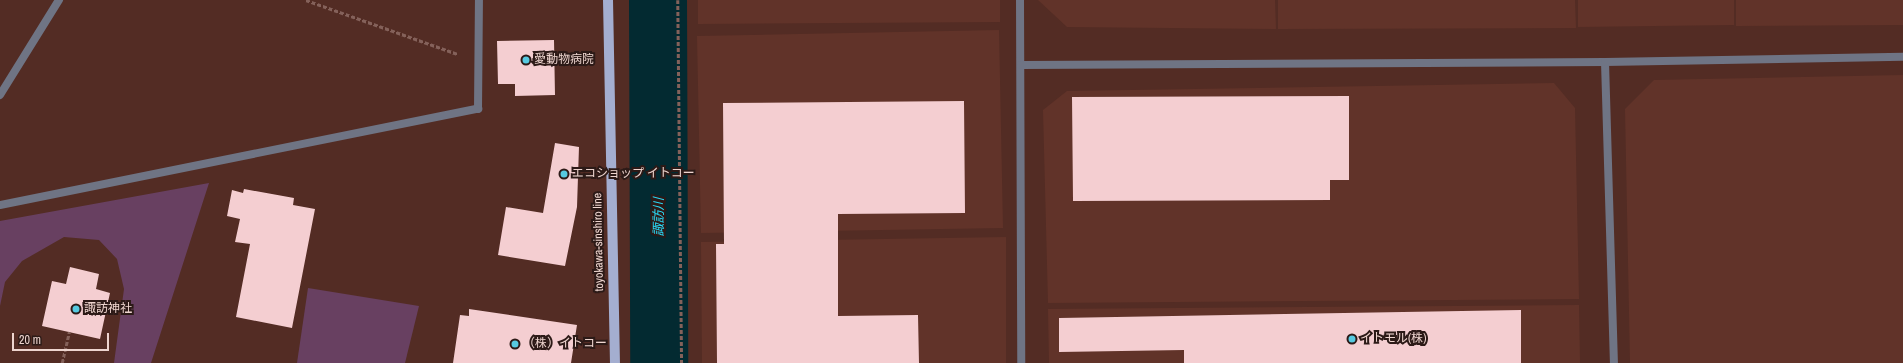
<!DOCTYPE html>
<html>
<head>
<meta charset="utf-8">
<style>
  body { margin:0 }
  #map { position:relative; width:1903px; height:363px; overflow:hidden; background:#532c24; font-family:"Archivo Narrow","Noto Sans JP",sans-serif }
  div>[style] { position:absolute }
  .built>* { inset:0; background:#613329 }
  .green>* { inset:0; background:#684061 }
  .river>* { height:58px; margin:-29px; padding:0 29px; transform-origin:29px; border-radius:29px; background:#032a31 }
  .building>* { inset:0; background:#f4ced1 }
  .path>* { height:2.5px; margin-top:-1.25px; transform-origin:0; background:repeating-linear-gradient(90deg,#84615a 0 4px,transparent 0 6px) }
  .minor>* { height:8px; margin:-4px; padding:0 4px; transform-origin:4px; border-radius:4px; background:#6f7484 }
  .tertiary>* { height:8px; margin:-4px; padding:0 4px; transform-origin:4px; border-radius:4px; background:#6f7484 }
  .primary>* { height:10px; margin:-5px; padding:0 5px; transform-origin:5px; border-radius:5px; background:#a4aed0 }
  .dots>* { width:11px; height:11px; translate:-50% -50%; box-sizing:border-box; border:2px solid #2c1a17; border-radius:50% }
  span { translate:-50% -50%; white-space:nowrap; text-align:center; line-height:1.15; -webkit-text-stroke:4px #2c1a17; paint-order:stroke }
  .poi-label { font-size:12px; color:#eed5cf }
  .left { translate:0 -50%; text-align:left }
  .street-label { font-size:12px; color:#eed5cf }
  .water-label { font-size:13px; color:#28dbf8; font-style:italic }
  .scale { position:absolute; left:12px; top:333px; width:97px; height:18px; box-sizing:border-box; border:2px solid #eed5cf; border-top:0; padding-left:5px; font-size:12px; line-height:14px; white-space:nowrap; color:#eed5cf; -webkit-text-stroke:3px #2c1a17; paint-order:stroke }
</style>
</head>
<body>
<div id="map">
  <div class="built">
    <i style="clip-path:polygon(698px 0,1000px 0,1000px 22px,698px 24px)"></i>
    <i style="clip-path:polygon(1038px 0,1275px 0,1276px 29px,1067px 27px)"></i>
    <i style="clip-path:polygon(1278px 0,1575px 0,1576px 28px,1278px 29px)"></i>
    <i style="clip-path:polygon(1578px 0,1734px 0,1734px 25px,1578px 27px)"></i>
    <i style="clip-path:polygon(1736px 0,1903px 0,1903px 25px,1736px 26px)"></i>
    <i style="clip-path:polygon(999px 30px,1003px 228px,701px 233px,697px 36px)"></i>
    <i style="clip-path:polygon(1903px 75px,1903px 363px,1630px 363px,1625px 109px,1654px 80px)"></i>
    <i style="clip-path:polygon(1554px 83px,1575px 108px,1579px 299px,1048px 303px,1043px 110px,1067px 91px)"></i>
    <i style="clip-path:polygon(1006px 237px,1006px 363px,702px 363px,701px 242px)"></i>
    <i style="clip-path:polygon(1579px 305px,1580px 363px,1049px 363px,1048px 309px)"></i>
  </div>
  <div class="green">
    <i style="clip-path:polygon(209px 183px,151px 363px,114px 363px,124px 289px,117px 259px,99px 240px,64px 237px,22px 261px,5px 282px,0 306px,0 221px)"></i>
    <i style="clip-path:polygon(308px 288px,419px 306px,405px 363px,297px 363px)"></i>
  </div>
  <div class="river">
    <i style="left:658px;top:0;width:363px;rotate:89.8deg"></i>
  </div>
  <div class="building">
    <i style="clip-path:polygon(554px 40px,555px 95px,515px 96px,515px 84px,498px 84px,497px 41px)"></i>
    <i style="clip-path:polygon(1349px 96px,1349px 180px,1330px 180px,1330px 200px,1073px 201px,1072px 97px)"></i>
    <i style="clip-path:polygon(964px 101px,965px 213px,838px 214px,838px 316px,918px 315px,919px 363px,717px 363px,716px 244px,724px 244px,723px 103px)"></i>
    <i style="clip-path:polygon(555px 143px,579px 147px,577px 207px,565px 266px,498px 255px,506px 207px,543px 213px)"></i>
    <i style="clip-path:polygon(244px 189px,294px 198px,293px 205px,315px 209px,292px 328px,236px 317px,250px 244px,235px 242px,240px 219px,227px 216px,232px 190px,243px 193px)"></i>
    <i style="clip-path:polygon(70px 267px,99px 274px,96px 289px,110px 293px,100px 339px,42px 326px,52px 281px,66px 284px)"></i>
    <i style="clip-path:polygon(469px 309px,577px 325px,571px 363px,453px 363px,460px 315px,469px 316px)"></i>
    <i style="clip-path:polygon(1521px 310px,1521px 363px,1184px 363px,1184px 350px,1059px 352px,1059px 318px)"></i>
  </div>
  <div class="path">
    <i style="left:306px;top:0;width:161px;rotate:19.6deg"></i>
    <i style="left:678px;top:0;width:363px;rotate:89.4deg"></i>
    <i style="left:62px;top:363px;width:32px;rotate:-77deg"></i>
  </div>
  <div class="minor">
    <i style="left:0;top:95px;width:112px;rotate:-58.2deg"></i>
    <i style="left:0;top:205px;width:488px;rotate:-11.4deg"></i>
    <i style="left:478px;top:109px;width:109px;rotate:-89.5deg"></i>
  </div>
  <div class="tertiary">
    <i style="left:1020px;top:0;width:363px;rotate:89.8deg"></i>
    <i style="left:1605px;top:62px;width:301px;rotate:88.3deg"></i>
    <i style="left:1021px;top:65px;width:584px;rotate:-0.29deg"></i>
    <i style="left:1605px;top:62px;width:298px;rotate:-1deg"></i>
  </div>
  <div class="primary">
    <i style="left:608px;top:0;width:363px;rotate:88.9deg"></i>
  </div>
  <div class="dots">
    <i style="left:526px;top:60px;background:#56c9e0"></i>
    <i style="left:564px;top:174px;background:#56c9e0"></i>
    <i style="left:76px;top:309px;background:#56c9e0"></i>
    <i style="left:1352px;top:339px;background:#56c9e0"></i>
    <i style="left:515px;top:344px;background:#56c9e0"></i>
  </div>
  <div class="poi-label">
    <span class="left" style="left:534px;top:60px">愛動物病院</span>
    <span class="left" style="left:572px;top:174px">エコショップ イトコー</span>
    <span class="left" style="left:84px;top:309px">諏訪神社</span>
    <span class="left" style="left:1360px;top:339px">イトモル(株)</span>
    <span class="left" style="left:523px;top:344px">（株）イトコー</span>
  </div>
  <div class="street-label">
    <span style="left:599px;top:242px;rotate:-91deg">toyokawa-sinshiro line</span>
  </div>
  <div class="water-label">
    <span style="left:659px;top:217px;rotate:-90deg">諏訪川</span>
  </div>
  <div class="scale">20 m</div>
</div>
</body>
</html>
